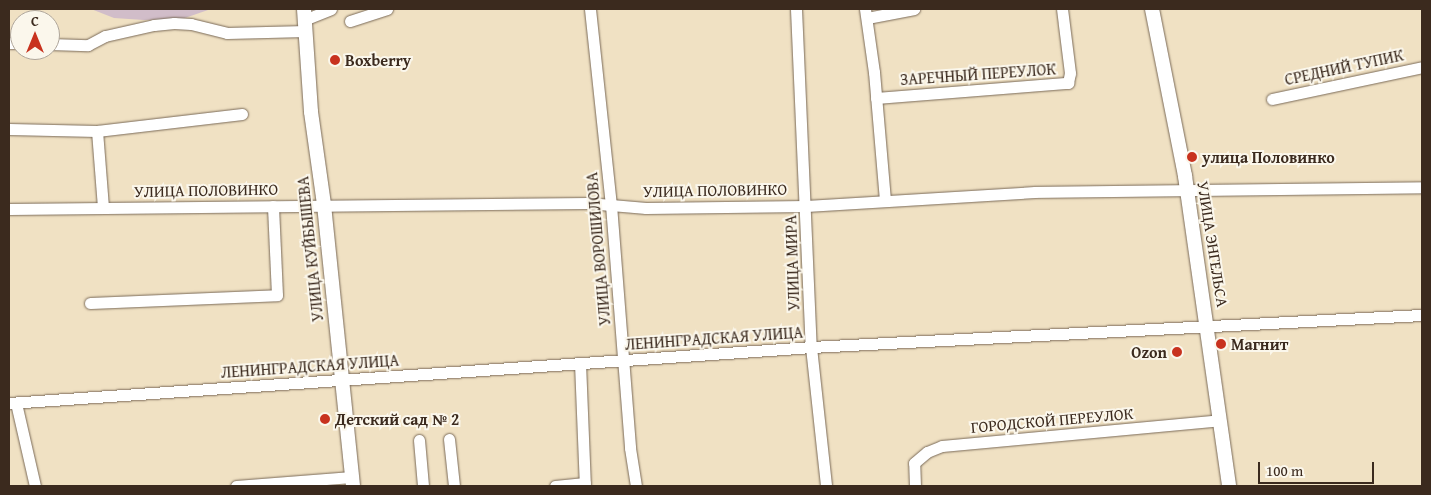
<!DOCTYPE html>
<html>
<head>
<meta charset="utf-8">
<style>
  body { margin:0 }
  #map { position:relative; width:1431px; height:495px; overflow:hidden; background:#f0e1c3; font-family:"Gentium Book Plus",serif }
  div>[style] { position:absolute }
  .industrial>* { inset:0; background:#d1bdc9 }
  .roads { filter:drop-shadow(0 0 1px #7a6a58) drop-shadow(0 0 1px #7a6a58) }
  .minor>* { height:11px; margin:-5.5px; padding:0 5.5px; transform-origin:5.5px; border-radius:5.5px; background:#fff }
  .major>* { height:14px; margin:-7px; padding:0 7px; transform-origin:7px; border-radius:7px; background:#fff }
  .dots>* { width:14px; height:14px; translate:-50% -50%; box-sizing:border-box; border:2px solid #fbf7ec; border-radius:50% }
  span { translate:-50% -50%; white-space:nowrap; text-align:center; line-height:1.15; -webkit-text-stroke:4px #fbf7ec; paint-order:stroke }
  .poi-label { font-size:16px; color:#3b2a1e; font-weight:700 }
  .left { translate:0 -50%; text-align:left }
  .right { translate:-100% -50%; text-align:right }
  .street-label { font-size:16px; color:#3b2a1e }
  .frame { position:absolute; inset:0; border:10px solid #3b2a1e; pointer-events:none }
  .north { position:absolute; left:10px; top:10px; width:50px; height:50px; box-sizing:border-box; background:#fbf7ec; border:1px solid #aea59a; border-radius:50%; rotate:0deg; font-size:14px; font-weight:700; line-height:20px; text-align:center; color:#3b2a1e }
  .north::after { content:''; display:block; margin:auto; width:18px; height:22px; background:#c8321e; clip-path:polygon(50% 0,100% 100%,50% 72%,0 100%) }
  .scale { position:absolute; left:1258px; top:462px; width:116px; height:22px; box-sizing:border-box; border:2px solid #3b2a1e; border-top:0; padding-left:6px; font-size:15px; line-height:18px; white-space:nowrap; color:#3b2a1e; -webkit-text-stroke:4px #fbf7ec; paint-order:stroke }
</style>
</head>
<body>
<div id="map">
  <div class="industrial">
    <i style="clip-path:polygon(91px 9px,208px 9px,208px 10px,182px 19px,144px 20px,114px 18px)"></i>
  </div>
  <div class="roads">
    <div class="minor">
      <i style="left:590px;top:9px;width:197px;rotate:83.9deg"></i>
      <i style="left:611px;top:205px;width:244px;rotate:85.5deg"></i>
      <i style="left:630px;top:448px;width:38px;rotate:81deg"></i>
      <i style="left:796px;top:9px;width:338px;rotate:87.5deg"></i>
      <i style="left:811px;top:347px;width:140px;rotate:83.8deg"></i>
      <i style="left:865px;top:9px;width:64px;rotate:81.9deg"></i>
      <i style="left:874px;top:72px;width:129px;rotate:85.1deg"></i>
      <i style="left:867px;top:18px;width:48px;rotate:-10.8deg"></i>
      <i style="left:304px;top:20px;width:29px;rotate:-22deg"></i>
      <i style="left:350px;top:21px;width:39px;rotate:-18deg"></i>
      <i style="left:9px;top:43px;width:11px"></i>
      <i style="left:50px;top:44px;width:38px;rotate:2deg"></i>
      <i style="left:88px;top:45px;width:19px;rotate:-28deg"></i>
      <i style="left:105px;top:36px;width:50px;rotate:-12.7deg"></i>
      <i style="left:154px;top:25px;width:20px;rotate:-6deg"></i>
      <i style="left:174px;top:23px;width:17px;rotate:3deg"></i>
      <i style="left:191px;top:24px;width:37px;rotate:14deg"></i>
      <i style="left:227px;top:33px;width:79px;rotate:-1.5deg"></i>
      <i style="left:876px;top:98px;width:193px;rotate:-4.5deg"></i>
      <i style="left:1068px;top:83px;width:10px;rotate:-79deg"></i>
      <i style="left:1070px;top:73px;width:64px;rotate:-97.1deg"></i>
      <i style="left:1272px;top:99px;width:153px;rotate:-12deg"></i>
      <i style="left:9px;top:129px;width:88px;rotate:1.3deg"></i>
      <i style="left:97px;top:131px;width:146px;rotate:-6.7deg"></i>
      <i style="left:97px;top:131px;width:76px;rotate:85.5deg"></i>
      <i style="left:9px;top:209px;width:579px;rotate:-0.59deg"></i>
      <i style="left:588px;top:203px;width:58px;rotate:4.9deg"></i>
      <i style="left:646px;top:208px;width:160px;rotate:-0.7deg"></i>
      <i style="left:806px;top:206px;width:229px;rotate:-3.5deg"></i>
      <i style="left:1035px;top:192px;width:387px;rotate:-0.7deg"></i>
      <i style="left:90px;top:303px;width:187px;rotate:-2.4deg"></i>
      <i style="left:277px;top:295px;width:89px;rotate:-92.6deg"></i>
      <i style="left:580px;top:363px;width:123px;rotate:87.7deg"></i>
      <i style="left:9px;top:403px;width:804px;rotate:-3.99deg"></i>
      <i style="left:811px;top:347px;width:612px;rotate:-3deg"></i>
      <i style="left:16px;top:403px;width:85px;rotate:77.1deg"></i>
      <i style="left:449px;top:439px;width:47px;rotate:83.9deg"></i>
      <i style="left:419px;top:440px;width:46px;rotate:85deg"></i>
      <i style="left:236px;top:486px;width:116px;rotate:-4.4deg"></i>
      <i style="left:555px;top:486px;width:30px;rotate:-6deg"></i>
      <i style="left:915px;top:486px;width:23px;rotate:-92deg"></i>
      <i style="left:914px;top:463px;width:17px;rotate:-40deg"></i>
      <i style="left:927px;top:452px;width:16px;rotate:-22deg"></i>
      <i style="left:942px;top:446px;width:279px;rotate:-5.3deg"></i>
    </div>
    <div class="major">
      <i style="left:304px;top:9px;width:103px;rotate:86.1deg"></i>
      <i style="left:311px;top:112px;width:94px;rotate:82deg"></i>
      <i style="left:324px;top:205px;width:282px;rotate:84.1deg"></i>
      <i style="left:1152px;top:9px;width:170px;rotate:78.8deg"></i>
      <i style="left:1185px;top:176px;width:313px;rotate:81.9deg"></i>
    </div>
  </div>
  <div class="dots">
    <i style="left:335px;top:60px;background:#c8321e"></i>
    <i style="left:1192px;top:157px;background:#c8321e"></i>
    <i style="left:1221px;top:344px;background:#c8321e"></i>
    <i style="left:1177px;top:352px;background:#c8321e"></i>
    <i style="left:325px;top:419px;background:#c8321e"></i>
  </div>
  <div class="poi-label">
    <span class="left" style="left:345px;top:60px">Boxberry</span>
    <span class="left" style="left:1202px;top:157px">улица Половинко</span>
    <span class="left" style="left:1231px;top:344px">Магнит</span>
    <span class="right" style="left:1167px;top:352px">Ozon</span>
    <span class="left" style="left:335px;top:419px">Детский сад № 2</span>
  </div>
  <div class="street-label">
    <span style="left:1344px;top:67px;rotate:-12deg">СРЕДНИЙ ТУПИК</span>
    <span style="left:978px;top:74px;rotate:-4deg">ЗАРЕЧНЫЙ ПЕРЕУЛОК</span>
    <span style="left:206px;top:190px;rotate:-1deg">УЛИЦА ПОЛОВИНКО</span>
    <span style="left:715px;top:190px;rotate:-1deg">УЛИЦА ПОЛОВИНКО</span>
    <span style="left:1213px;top:244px;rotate:81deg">УЛИЦА ЭНГЕЛЬСА</span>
    <span style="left:310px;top:249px;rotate:-96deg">УЛИЦА КУЙБЫШЕВА</span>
    <span style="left:598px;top:249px;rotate:-95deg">УЛИЦА ВОРОШИЛОВА</span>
    <span style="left:792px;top:263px;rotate:-92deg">УЛИЦА МИРА</span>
    <span style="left:714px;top:338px;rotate:-4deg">ЛЕНИНГРАДСКАЯ УЛИЦА</span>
    <span style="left:310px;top:366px;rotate:-4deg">ЛЕНИНГРАДСКАЯ УЛИЦА</span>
    <span style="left:1052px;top:420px;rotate:-5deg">ГОРОДСКОЙ ПЕРЕУЛОК</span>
  </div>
  <div class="frame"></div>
  <div class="north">С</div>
  <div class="scale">100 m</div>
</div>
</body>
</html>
